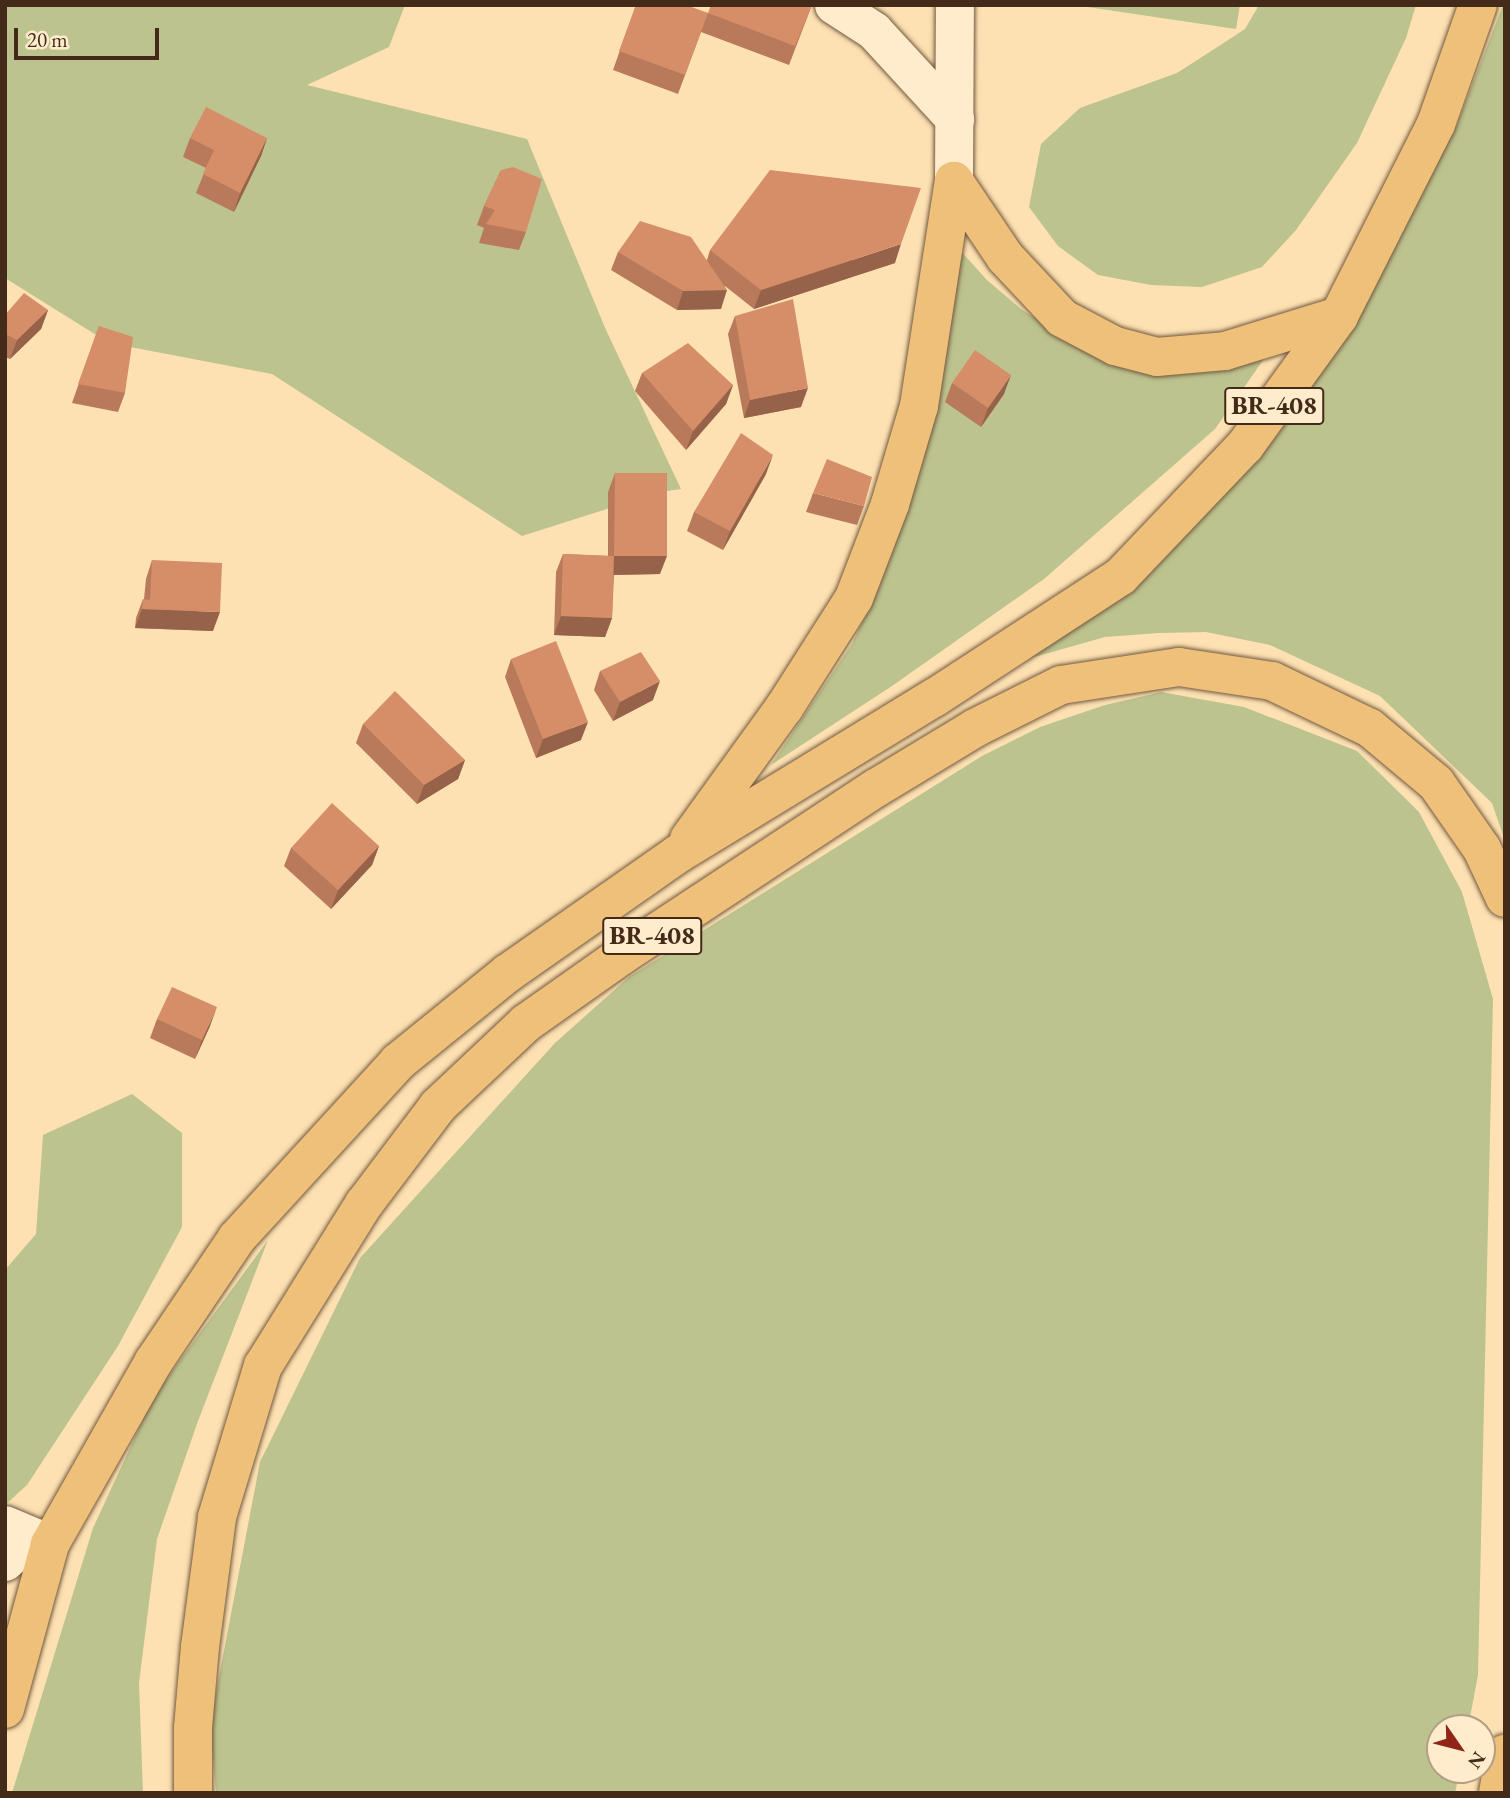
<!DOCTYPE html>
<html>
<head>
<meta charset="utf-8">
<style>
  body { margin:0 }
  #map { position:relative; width:1510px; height:1798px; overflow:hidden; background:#fde1b2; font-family:"EB Garamond",serif }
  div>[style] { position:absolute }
  .green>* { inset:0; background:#bcc38e }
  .roads { filter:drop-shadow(0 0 2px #72583f) drop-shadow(0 0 2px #72583f) }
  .street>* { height:38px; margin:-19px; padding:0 19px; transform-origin:19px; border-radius:19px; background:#feeccd }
  .secondary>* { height:38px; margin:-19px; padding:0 19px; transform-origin:19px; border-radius:19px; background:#feeccd }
  .highway>* { height:38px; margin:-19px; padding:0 19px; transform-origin:19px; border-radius:19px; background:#eec079 }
  .wall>* { inset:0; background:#b87a5a }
  .shaded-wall>* { inset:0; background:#96634a }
  .building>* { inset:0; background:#d68e69 }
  span { translate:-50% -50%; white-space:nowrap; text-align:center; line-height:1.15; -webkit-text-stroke:5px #feeccd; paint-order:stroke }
  .shield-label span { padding:2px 5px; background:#feeccd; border:2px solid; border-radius:5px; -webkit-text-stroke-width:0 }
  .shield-label { font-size:26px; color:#442a19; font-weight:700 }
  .frame { position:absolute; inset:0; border:7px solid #442a19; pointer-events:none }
  .north { position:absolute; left:1426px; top:1714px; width:70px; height:70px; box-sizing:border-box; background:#feeccd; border:2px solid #b49e85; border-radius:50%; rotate:125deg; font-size:19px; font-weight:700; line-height:28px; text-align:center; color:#442a19 }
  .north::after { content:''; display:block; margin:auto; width:24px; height:32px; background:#8f2418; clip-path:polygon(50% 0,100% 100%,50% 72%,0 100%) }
  .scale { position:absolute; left:14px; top:28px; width:145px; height:32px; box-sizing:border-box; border:4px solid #442a19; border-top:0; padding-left:9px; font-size:21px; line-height:24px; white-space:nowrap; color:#442a19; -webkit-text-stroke:5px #feeccd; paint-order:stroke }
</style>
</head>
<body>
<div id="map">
  <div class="green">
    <i style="clip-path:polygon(5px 5px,405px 5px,389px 47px,307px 85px,527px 139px,606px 330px,681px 489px,660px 492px,522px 536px,272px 374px,109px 343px,5px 278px)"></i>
    <i style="clip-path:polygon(1074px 5px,1240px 5px,1236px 29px)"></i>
    <i style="clip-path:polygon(1259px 5px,1416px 5px,1406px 38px,1357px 143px,1296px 230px,1262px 267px,1202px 287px,1151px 285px,1098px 275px,1058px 246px,1029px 207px,1041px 144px,1080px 108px,1177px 73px,1219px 46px,1245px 29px)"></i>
    <i style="clip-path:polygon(1503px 5px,1505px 5px,1505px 841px,1492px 803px,1380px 696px,1270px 645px,1206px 632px,1159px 633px,1105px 637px,1010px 664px,1350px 326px,1456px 127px)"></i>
    <i style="clip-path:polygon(957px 247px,987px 280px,1021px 309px,1058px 333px,1268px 353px,1215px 429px,1044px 579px,892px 686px,771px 765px,852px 644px,884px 574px,911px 501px)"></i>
    <i style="clip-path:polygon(1161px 692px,1244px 707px,1357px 751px,1419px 812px,1462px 892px,1493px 999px,1478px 1675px,1468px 1728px,1440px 1728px,1440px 1770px,1460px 1770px,1455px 1793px,216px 1793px,210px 1724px,260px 1462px,360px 1258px,555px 1043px,629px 977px,982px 756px,1040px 727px,1105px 705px)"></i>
    <i style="clip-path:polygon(132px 1094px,182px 1133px,182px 1227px,118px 1346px,27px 1485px,5px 1505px,5px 1270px,36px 1234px,43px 1135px)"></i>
    <i style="clip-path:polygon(268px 1240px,198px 1421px,157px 1539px,139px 1683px,143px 1793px,12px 1793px,93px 1528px,154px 1396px)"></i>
  </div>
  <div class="roads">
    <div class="street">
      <i style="left:834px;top:5px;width:48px;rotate:33deg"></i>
      <i style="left:874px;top:31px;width:120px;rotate:47.4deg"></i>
      <i style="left:5px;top:1525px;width:49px;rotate:22.9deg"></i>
      <i style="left:5px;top:1562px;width:37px;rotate:-43deg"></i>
    </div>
    <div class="secondary">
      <i style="left:954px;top:181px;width:176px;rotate:-89.7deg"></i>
    </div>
    <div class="highway">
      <i style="left:954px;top:181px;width:92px;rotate:56.1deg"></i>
      <i style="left:1005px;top:257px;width:83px;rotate:46.9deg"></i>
      <i style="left:1062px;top:318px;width:60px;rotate:27.8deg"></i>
      <i style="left:1115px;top:346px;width:43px;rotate:14.7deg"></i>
      <i style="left:1157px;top:357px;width:68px;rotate:-5deg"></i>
      <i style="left:1225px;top:351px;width:119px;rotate:-17.1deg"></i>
      <i style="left:689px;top:839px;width:162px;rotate:-54.1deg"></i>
      <i style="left:784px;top:708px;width:130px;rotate:-57.5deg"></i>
      <i style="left:854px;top:598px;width:101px;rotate:-69deg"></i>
      <i style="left:890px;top:504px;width:102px;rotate:-73.5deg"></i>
      <i style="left:919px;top:406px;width:228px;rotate:-81.2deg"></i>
      <i style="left:5px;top:1709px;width:171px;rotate:-74.7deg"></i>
      <i style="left:50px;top:1544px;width:210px;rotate:-60.4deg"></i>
      <i style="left:154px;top:1361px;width:148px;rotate:-56deg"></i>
      <i style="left:237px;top:1238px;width:239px;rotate:-47.5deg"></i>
      <i style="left:398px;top:1062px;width:141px;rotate:-39deg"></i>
      <i style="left:508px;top:973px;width:208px;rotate:-35deg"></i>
      <i style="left:678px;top:854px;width:300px;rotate:-31.4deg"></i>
      <i style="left:934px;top:698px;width:223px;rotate:-33.1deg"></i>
      <i style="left:1121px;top:576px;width:180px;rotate:-46.4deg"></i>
      <i style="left:1245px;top:446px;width:160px;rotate:-54.1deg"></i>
      <i style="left:1339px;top:316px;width:215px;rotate:-63.2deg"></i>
      <i style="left:1436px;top:124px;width:126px;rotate:-70.6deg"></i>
      <i style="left:193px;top:1793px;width:65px;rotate:-90deg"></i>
      <i style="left:193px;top:1728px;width:81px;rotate:-85.1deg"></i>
      <i style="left:200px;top:1647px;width:131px;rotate:-82.5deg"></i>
      <i style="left:217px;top:1517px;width:158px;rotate:-73.1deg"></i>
      <i style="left:263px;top:1366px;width:191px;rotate:-58.1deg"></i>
      <i style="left:364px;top:1204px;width:123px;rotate:-52.9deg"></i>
      <i style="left:438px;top:1106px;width:121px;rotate:-43.3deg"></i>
      <i style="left:526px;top:1023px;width:116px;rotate:-35.2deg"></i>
      <i style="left:621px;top:956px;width:305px;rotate:-33.4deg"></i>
      <i style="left:876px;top:788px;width:116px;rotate:-31.2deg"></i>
      <i style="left:975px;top:728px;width:96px;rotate:-26.6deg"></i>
      <i style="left:1061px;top:685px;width:119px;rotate:-8.7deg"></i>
      <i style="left:1179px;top:667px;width:94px;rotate:8.6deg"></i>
      <i style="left:1272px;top:681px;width:109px;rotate:25.6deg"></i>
      <i style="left:1370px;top:728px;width:86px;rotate:39.8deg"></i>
      <i style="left:1436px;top:783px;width:80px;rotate:55.1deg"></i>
      <i style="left:1482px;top:849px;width:54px;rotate:64.9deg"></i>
      <i style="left:1498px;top:1793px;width:40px;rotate:-80deg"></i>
    </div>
  </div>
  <div class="wall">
    <i style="clip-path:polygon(636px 5px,708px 13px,812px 5px,789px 65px,701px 32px,678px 94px,613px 70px)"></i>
    <i style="clip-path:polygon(190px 138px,267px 138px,261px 156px,234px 212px,196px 193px,206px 168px,183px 157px)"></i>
    <i style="clip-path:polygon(501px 170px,526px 232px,519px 250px,479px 243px,484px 228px,477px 225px,484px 206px)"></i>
    <i style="clip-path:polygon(710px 250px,895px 263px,754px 309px,725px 286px,721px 309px,677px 310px,611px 270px,618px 252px,707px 260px)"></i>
    <i style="clip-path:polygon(48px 310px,41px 329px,10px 359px,5px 357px,5px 315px)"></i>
    <i style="clip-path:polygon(735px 316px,801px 407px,744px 418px,728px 334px)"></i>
    <i style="clip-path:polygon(99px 326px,125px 393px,118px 412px,72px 403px)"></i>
    <i style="clip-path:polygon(642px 373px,733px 385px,726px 404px,686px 450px,635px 391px)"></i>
    <i style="clip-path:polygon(952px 383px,1004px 394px,981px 427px,945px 402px)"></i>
    <i style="clip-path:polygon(615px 473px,660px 574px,614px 575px,612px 618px,605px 637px,554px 635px,556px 572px,563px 554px,608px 556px,608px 492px)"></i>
    <i style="clip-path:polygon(766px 474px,723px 550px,687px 531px,694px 512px)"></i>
    <i style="clip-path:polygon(813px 493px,864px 506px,857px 525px,806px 512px)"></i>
    <i style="clip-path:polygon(152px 560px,213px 631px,135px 628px,136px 618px,143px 599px,144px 599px,146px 579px)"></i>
    <i style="clip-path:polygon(511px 659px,581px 740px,536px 758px,505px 677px)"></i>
    <i style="clip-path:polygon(600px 671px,653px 700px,613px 721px,594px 690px)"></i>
    <i style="clip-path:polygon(363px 724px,465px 760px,458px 779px,417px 804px,356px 743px)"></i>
    <i style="clip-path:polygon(379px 846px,372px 865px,331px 909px,284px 866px,291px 848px)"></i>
    <i style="clip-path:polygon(157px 1019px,210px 1026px,195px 1059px,150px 1038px)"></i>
  </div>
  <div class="shaded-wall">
    <i style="clip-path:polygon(267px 138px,261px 156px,234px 212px,240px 193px)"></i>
    <i style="clip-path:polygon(901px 244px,895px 263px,754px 309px,761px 290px)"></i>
    <i style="clip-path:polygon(727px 290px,721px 309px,677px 310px,683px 291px)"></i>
    <i style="clip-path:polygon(48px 310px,41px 329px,10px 359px,17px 340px)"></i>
    <i style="clip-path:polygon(1011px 375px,1004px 394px,981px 427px,988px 408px)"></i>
    <i style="clip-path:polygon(733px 385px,726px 404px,686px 450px,693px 431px)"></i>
    <i style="clip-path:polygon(808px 388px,801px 407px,744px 418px,750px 400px)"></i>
    <i style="clip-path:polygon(773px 455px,766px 474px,723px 550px,730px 531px)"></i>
    <i style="clip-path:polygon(614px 556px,667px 556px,660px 574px,608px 575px)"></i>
    <i style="clip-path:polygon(142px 609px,220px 612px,213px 631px,135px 628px)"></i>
    <i style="clip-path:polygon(561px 616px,612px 618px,605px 637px,554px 635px)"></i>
    <i style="clip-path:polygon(660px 681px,653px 700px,613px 721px,620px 702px)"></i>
    <i style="clip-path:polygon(588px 722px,581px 740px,536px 758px,543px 739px)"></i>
    <i style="clip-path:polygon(465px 760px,458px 779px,417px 804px,424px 785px)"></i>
    <i style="clip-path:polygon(379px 846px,372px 865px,331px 909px,338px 890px)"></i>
    <i style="clip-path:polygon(217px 1007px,210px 1026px,195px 1059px,202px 1040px)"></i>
  </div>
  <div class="building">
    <i style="clip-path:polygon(636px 5px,686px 5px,708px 13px,685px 75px,619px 51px)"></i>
    <i style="clip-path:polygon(711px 5px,812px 5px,795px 46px,708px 13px)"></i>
    <i style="clip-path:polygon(206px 107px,267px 138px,240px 193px,203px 174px,214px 150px,190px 138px)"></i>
    <i style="clip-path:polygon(513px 167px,542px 179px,526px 232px,486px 224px,495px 210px,484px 206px,501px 170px)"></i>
    <i style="clip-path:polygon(770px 170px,921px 188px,901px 244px,761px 290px,710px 250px)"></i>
    <i style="clip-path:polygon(640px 221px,691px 237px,727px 290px,683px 291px,618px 252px)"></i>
    <i style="clip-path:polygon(24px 293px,48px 310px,17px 340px,5px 334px,5px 315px)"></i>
    <i style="clip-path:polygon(793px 299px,808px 388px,750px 400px,735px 316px)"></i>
    <i style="clip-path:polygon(99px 326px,133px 337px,125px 393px,78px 384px)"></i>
    <i style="clip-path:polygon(688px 343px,733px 385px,693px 431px,642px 373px)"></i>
    <i style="clip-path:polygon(975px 350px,1011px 375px,988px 408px,952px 383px)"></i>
    <i style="clip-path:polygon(741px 433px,773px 455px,730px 531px,694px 512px)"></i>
    <i style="clip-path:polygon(827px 459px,872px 477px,864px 506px,813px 493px)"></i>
    <i style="clip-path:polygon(615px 473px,667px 473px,667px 556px,614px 556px)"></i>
    <i style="clip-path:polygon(563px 554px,614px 556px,612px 618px,561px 616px)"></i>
    <i style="clip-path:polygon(152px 560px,222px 563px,220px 612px,142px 609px,143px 599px,150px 600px)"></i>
    <i style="clip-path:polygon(556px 641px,588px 722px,543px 739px,511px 659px)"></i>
    <i style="clip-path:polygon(641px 652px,660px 681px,620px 702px,600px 671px)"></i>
    <i style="clip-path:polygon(395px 691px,465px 760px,424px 785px,363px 724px)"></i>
    <i style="clip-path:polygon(332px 803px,379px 846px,338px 890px,291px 848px)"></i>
    <i style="clip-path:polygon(172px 987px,217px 1007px,202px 1040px,157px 1019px)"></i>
  </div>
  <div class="shield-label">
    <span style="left:1274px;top:406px">BR-408</span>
    <span style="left:652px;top:936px">BR-408</span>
  </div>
  <div class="frame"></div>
  <div class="north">N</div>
  <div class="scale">20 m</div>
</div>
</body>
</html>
